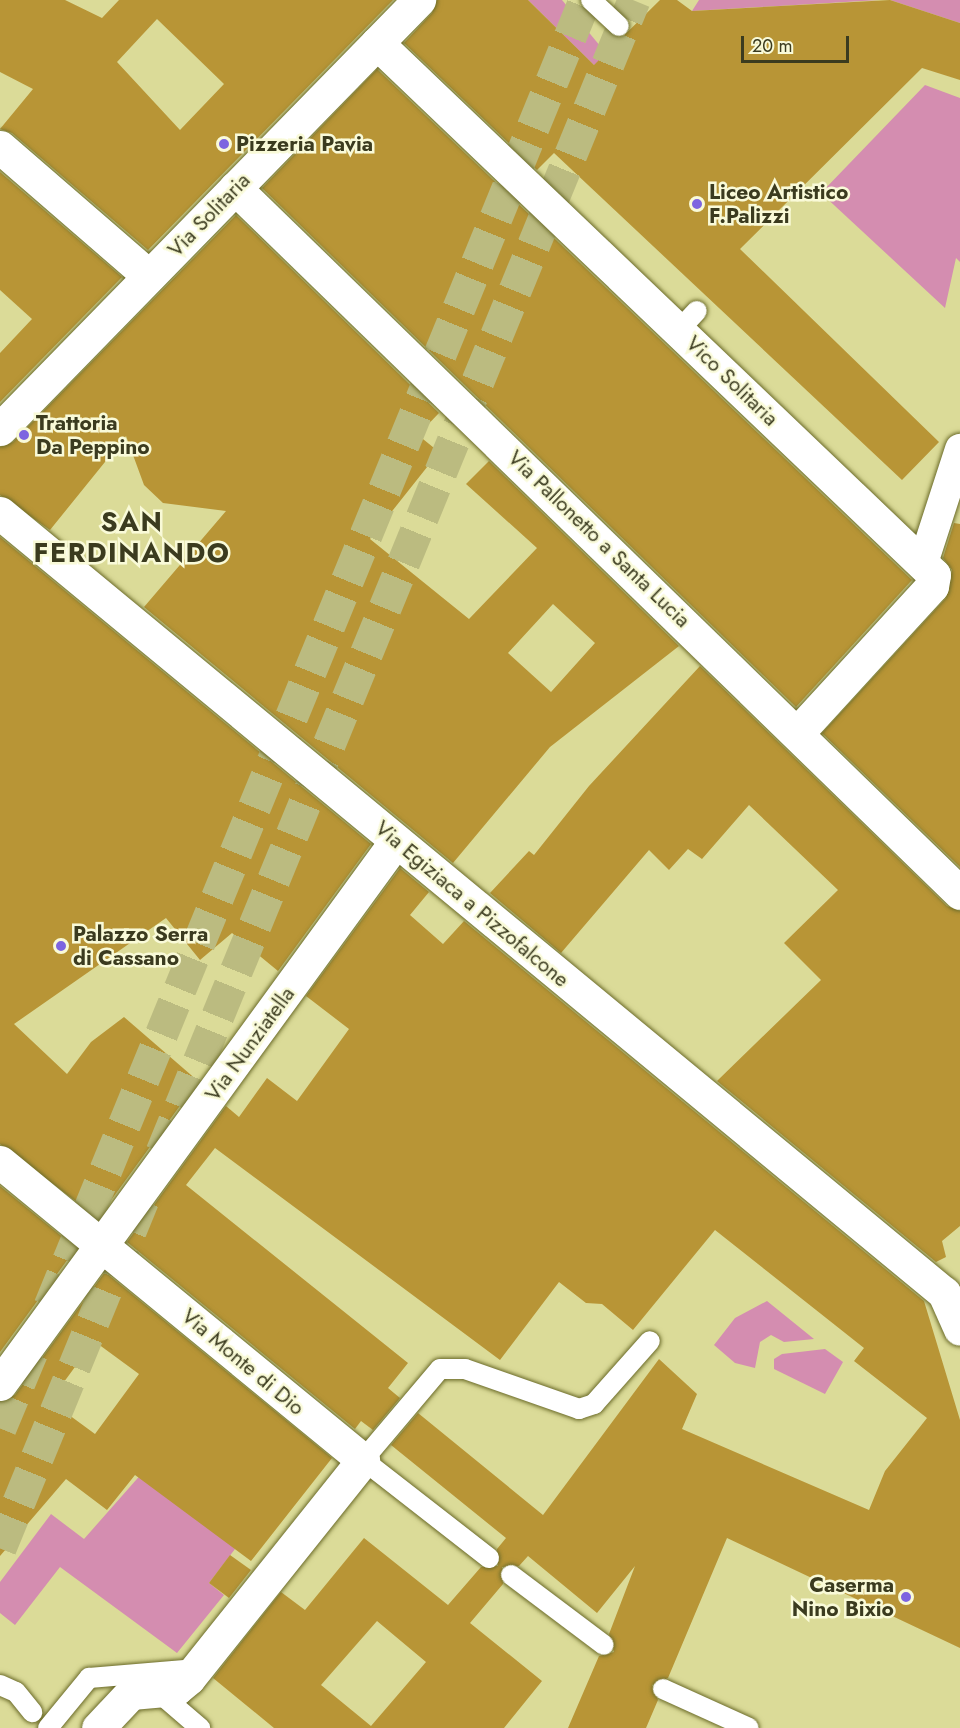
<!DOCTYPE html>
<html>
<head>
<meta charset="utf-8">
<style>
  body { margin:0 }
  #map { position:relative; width:960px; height:1728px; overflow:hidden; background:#dbdb98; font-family:Jost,sans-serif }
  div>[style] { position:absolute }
  .green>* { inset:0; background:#d48db0 }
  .building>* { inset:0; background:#b89536 }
  .primary-tunnel>* { height:33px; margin-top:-16.5px; transform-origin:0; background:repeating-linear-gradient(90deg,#bbbb80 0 33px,transparent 0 49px) }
  .roads { filter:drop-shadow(0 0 2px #6b6b29) drop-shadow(0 0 2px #6b6b29) }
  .service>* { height:20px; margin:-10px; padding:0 10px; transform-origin:10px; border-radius:10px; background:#fff }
  .pedestrian>* { height:30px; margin:-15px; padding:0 15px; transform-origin:15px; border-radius:15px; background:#fff }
  .minor>* { height:33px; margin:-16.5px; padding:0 16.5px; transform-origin:16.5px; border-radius:16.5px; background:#fff }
  .dots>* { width:16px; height:16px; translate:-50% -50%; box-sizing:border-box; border:3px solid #f9fad8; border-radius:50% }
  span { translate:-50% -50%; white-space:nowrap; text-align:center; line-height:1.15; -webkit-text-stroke:5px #f9fad8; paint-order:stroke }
  .poi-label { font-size:21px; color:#3b3b1f; font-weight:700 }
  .left { translate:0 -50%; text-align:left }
  .right { translate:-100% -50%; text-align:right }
  .street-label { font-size:21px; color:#3b3b1f }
  .district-label { font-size:27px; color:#3b3b1f; font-weight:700; letter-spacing:1.5px }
  .scale { position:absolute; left:741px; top:36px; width:108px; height:27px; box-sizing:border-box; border:3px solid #3b3b1f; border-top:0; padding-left:8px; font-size:18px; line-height:21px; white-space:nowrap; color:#3b3b1f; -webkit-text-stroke:4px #f9fad8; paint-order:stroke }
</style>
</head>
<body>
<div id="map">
  <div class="green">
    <i style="clip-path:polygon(528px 0,562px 0,615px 64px,605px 76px)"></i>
    <i style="clip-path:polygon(699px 0,879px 0,692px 11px)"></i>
    <i style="clip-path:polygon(890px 0,960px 0,960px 23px)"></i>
    <i style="clip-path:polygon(925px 85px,960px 98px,960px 262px,956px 258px,945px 308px,821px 193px)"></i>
    <i style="clip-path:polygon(767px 1301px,814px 1339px,784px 1342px,771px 1335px,760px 1342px,755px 1368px,735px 1363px,714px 1345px,735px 1318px)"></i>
    <i style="clip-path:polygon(825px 1349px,843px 1362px,825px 1394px,774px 1369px,774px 1359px,782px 1354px)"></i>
    <i style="clip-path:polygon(151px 1463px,235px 1549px,209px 1583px,224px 1595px,177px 1653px,60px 1567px,15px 1625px,0 1613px,0 1582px,51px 1514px,84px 1539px)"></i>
  </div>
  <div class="building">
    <i style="clip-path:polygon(evenodd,0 0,65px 0,102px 18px,119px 0,393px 0,148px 250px,12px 133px,0 129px,33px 89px,0 72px,0 0,157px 19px,224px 84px,180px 130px,117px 62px,157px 19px)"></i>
    <i style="clip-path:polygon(437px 0,528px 0,594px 65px,660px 0,677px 0,692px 11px,890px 0,960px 23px,960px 80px,922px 68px,740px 249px,939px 442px,902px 480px,554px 153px,537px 170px,404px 43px,432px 13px)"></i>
    <i style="clip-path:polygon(377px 69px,912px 580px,796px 707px,262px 188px)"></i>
    <i style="clip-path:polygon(0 172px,122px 277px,0 402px,0 353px,32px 319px,0 290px)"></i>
    <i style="clip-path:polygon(evenodd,236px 215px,439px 413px,418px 435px,439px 452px,370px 539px,469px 619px,537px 548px,466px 484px,489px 461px,679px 646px,550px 747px,453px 863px,144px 607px,226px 511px,163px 503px,144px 485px,126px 436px,50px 530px,0 495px,0 447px,13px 442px,236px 215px,553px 604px,595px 643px,551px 692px,508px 653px,553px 604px)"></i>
    <i style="clip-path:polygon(954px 523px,960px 524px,960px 867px,822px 733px,946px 598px,952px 570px,943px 558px)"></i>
    <i style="clip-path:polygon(0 537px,371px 844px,278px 971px,232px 933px,200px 960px,166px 918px,14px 1024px,67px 1074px,91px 1042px,124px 1017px,198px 1081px,98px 1218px,0 1144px)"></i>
    <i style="clip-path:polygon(700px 666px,947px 906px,960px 911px,960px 1226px,942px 1241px,946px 1257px,936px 1262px,717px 1081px,821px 980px,784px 943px,838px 890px,749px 805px,702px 859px,688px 849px,669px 870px,649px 850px,561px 953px,490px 893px,529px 851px,534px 855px,589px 786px)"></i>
    <i style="clip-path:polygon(evenodd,400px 868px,429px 892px,410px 915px,443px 944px,464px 921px,924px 1301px,960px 1420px,960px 1648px,727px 1538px,668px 1678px,652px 1685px,658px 1700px,646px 1728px,568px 1728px,599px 1656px,614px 1652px,609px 1634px,635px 1566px,597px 1613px,528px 1556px,519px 1566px,502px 1567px,503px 1584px,470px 1623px,542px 1681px,504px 1728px,274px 1728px,213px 1678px,281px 1592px,305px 1610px,364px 1538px,448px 1605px,481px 1567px,498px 1566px,497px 1549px,506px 1538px,391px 1445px,418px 1413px,543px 1515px,659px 1359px,697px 1394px,682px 1429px,869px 1510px,885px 1471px,927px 1418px,854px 1361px,864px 1348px,715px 1230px,633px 1330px,602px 1304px,586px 1303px,559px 1282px,500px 1360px,215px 1148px,186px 1185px,408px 1363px,388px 1388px,400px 1398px,373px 1430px,361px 1421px,355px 1429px,127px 1242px,226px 1106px,239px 1117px,267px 1078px,297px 1101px,349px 1029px,306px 996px,400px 868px,377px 1621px,426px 1662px,371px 1726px,321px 1685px,377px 1621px)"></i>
    <i style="clip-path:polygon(0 1186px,76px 1248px,0 1352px)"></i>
    <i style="clip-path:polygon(evenodd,105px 1272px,332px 1458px,251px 1561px,135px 1475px,107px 1510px,66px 1479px,0 1556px,0 1402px,15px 1395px,105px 1272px,94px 1341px,139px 1374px,95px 1434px,50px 1401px,94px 1341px)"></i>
    <i style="clip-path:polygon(230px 1555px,251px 1570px,229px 1598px,209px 1583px)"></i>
  </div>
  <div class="primary-tunnel">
    <i style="left:162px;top:1152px;width:1245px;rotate:-67.72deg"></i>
    <i style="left:50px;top:1306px;width:1411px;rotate:-67.72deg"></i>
    <i style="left:0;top:1428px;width:83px;rotate:-67.4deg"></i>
    <i style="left:0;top:1548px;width:379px;rotate:-67.7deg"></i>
  </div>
  <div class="roads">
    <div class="service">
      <i style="left:591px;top:0;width:38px;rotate:43deg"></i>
      <i style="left:679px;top:330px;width:26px;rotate:-47deg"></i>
      <i style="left:489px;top:1558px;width:160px;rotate:-142.1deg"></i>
      <i style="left:363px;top:1460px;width:119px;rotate:-49.8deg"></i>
      <i style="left:440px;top:1369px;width:25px"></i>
      <i style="left:465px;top:1369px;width:121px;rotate:19.3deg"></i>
      <i style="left:579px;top:1409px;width:16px;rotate:-18deg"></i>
      <i style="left:594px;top:1404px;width:84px;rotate:-48.4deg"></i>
      <i style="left:511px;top:1575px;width:116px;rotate:37deg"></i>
      <i style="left:0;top:1685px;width:17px;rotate:24deg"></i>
      <i style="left:16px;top:1692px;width:26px;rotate:51deg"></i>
      <i style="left:663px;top:1689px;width:94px;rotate:24.4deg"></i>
      <i style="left:157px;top:1691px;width:57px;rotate:40.7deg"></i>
      <i style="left:48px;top:1728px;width:65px;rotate:-50.6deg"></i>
      <i style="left:89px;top:1678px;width:108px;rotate:-4.8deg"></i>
    </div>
    <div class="pedestrian">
      <i style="left:923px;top:563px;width:120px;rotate:-72deg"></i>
    </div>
    <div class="minor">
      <i style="left:377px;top:43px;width:770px;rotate:43.68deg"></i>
      <i style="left:934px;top:575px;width:11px;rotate:100deg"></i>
      <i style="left:932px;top:586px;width:198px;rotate:132.5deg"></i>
      <i style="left:0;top:147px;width:197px;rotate:40.9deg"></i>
      <i style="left:235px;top:188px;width:1011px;rotate:44.2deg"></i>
      <i style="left:0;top:429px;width:600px;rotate:-45.68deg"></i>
      <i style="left:0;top:513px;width:1225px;rotate:39.57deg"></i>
      <i style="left:944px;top:1293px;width:39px;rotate:66deg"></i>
      <i style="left:0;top:1162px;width:470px;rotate:39.4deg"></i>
      <i style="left:363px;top:1460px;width:279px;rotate:128.6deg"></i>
      <i style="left:189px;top:1678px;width:17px;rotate:140deg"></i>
      <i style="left:176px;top:1689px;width:45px;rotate:174.9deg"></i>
      <i style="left:131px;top:1693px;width:48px;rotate:133.3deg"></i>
      <i style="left:0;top:1384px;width:672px;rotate:-53.9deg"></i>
    </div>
  </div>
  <div class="dots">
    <i style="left:224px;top:144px;background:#7d65e0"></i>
    <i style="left:697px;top:204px;background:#7d65e0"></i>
    <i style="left:24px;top:435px;background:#7d65e0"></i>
    <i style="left:61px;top:946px;background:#7d65e0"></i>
    <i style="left:906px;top:1597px;background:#7d65e0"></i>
  </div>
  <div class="poi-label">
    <span class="left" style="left:236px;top:144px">Pizzeria Pavia</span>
    <span class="left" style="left:709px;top:204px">Liceo Artistico<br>F.Palizzi</span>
    <span class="left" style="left:36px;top:435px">Trattoria<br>Da Peppino</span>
    <span class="left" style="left:73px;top:946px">Palazzo Serra<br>di Cassano</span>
    <span class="right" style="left:894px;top:1597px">Caserma<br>Nino Bixio</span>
  </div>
  <div class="street-label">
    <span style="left:209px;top:215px;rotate:-46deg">Via Solitaria</span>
    <span style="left:732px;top:381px;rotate:44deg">Vico Solitaria</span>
    <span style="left:599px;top:539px;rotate:44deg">Via Pallonetto a Santa Lucia</span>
    <span style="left:472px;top:904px;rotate:40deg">Via Egiziaca a Pizzofalcone</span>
    <span style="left:250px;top:1044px;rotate:-54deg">Via Nunziatella</span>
    <span style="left:243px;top:1362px;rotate:40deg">Via Monte di Dio</span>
  </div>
  <div class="district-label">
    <span style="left:132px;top:537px">SAN<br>FERDINANDO</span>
  </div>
  <div class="scale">20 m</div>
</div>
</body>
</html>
